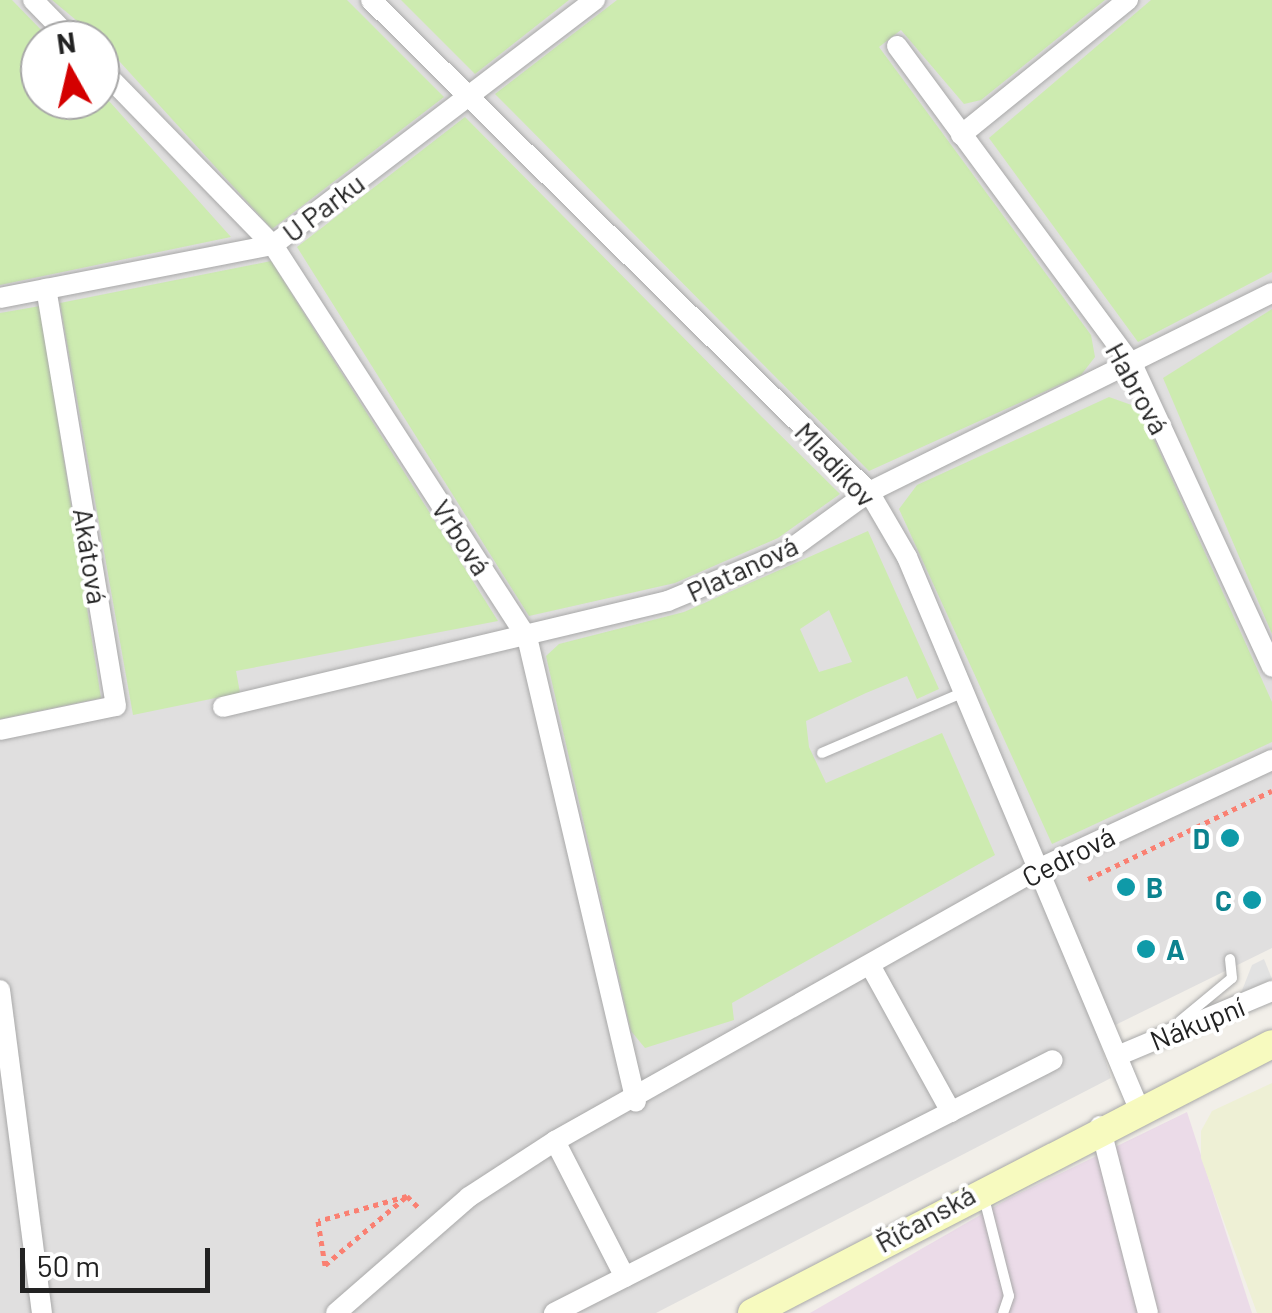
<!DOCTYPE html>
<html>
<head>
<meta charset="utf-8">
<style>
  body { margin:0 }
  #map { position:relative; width:1272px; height:1313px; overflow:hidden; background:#f2efe9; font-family:Barlow,sans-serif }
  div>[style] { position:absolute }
  .residential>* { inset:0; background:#e0dfdf }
  .industrial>* { inset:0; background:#ebdbe8 }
  .farmland>* { inset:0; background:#eef0d5 }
  .grass>* { inset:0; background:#cdebb0 }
  .parking>* { inset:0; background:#e2e2e2 }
  .path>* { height:5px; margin-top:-2.5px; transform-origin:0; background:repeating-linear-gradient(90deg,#fa8072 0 5px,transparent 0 10px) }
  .roads { filter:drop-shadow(0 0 2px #a9a9a9) drop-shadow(0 0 2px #a9a9a9) }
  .service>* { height:10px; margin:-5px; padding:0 5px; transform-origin:5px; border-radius:5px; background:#fff }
  .minor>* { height:20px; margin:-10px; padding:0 10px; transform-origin:10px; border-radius:10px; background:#fff }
  .secondary>* { height:28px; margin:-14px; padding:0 14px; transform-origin:14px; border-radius:14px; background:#f7fabf }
  .dots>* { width:28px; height:28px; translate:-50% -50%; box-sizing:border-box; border:5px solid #fff; border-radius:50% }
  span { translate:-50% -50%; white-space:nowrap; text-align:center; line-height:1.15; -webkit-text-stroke:8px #fff; paint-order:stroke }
  .street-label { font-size:28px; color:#222 }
  .culture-label { font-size:28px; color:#0d838f; font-weight:700 }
  .right { translate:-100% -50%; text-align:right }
  .left { translate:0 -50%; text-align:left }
  .north { position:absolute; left:20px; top:20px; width:100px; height:100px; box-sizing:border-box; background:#fff; border:2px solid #a7a7a7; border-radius:50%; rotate:352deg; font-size:28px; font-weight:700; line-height:40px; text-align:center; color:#222 }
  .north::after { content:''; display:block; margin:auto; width:35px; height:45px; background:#d40000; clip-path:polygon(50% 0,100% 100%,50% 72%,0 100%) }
  .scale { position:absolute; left:20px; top:1248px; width:190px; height:45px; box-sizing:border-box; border:5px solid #222; border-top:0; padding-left:12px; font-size:30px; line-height:35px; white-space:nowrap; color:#222; -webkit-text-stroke:8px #fff; paint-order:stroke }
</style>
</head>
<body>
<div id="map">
  <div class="residential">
    <i style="clip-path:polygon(evenodd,0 0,1272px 0,1272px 948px,1097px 1034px,1111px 1078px,656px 1313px,0 1313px,0 0,40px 40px,100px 40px,100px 100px,40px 100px,40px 40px)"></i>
  </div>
  <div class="industrial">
    <i style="clip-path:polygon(1187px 1112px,1252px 1313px,810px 1313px,1008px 1199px)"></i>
  </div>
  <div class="farmland">
    <i style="clip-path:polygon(1272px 1083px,1272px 1313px,1257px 1313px,1201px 1158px,1201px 1131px,1212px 1111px)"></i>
  </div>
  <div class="grass">
    <i style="clip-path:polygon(0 0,12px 0,51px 40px,40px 40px,40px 100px,100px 100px,100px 91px,231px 237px,0 285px)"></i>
    <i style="clip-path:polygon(52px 0,347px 0,444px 97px,272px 229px,100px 40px)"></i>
    <i style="clip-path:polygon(401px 0,569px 0,475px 74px)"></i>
    <i style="clip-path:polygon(617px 0,1105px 0,981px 100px,964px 104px,901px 30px,879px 47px,1091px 335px,1095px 357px,1081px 375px,869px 471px,495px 94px)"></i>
    <i style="clip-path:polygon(1151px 0,1272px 0,1272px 272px,1138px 342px,989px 138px)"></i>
    <i style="clip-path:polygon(465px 117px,762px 417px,840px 494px,778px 538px,675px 583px,529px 616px,297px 247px)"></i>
    <i style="clip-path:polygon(271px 261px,498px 621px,236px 671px,240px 693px,133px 715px,60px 303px)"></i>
    <i style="clip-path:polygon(40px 306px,101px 698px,0 719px,0 313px)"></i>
    <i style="clip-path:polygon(1272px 309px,1272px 634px,1163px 378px)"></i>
    <i style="clip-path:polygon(1109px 397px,1140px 408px,1272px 702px,1272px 742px,1052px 844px,899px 509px,917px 485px)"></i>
    <i style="clip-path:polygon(evenodd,868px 531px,939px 689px,917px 699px,907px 676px,866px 693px,806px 721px,809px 747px,826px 783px,942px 733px,995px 855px,732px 1003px,734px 1020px,645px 1048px,631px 1031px,546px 656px,559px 644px,684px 612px,868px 531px,829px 610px,852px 662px,819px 672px,800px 629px,829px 610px)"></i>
  </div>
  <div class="parking">
    <i style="clip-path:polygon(1264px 959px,1272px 979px,1241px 993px,1252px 965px)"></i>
  </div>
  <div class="path">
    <i style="left:1088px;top:879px;width:204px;rotate:-25.6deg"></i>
    <i style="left:407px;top:1196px;width:92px;rotate:164.3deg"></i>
    <i style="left:318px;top:1221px;width:45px;rotate:81deg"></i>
    <i style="left:325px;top:1265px;width:107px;rotate:-40.1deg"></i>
    <i style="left:407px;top:1196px;width:18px;rotate:45deg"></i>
  </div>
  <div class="roads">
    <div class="service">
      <i style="left:822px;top:753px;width:155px;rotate:-23.2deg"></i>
      <i style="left:1180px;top:1021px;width:67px;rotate:-39.6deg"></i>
      <i style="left:1232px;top:978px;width:19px;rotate:-96deg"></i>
      <i style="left:984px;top:1198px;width:101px;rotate:75.7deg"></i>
      <i style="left:1009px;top:1296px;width:18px;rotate:109deg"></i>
    </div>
    <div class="minor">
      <i style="left:33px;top:0;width:56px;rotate:45.7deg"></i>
      <i style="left:371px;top:0;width:700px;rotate:44.65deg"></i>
      <i style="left:869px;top:492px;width:75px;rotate:59.7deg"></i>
      <i style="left:907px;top:557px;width:599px;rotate:67.2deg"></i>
      <i style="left:897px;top:46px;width:400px;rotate:53.6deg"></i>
      <i style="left:1134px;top:368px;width:329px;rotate:65.2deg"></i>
      <i style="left:100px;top:68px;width:248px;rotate:45.7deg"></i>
      <i style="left:273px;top:245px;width:467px;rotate:57.1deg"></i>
      <i style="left:527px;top:637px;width:477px;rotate:76.8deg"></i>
      <i style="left:961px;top:135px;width:215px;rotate:-39deg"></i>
      <i style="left:0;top:298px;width:278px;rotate:-11deg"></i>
      <i style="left:273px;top:245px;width:405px;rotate:-37.3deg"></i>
      <i style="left:223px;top:707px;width:457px;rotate:-13.4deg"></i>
      <i style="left:668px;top:601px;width:130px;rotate:-22.6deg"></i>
      <i style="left:788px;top:551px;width:100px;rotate:-36.1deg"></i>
      <i style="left:869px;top:492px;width:449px;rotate:-26.3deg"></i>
      <i style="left:0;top:730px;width:118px;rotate:-11.7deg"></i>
      <i style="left:116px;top:706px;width:423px;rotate:-99.5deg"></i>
      <i style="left:870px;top:965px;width:168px;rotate:61.1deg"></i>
      <i style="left:0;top:990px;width:326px;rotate:82.6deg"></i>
      <i style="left:1122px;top:1054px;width:163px;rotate:-22.8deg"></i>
      <i style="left:1100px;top:1126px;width:193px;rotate:75.6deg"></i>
      <i style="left:555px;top:1141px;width:153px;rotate:62.8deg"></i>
      <i style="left:336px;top:1313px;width:176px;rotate:-41.1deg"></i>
      <i style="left:469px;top:1197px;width:103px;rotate:-33.1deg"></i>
      <i style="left:555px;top:1141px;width:557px;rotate:-29.37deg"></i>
      <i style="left:1040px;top:868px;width:256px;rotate:-25deg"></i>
      <i style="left:554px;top:1313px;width:559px;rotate:-26.89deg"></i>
    </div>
    <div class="secondary">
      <i style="left:752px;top:1313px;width:585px;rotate:-27.35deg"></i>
    </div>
  </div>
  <div class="dots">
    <i style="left:1230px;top:838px;background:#0f9aa8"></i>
    <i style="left:1126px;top:887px;background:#0f9aa8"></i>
    <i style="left:1252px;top:900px;background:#0f9aa8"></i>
    <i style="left:1146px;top:949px;background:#0f9aa8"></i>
  </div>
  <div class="street-label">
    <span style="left:323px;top:207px;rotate:-37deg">U Parku</span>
    <span style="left:1138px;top:388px;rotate:61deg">Habrová</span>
    <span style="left:836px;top:464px;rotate:47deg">Mladíkov</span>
    <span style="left:462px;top:537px;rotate:57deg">Vrbová</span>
    <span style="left:91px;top:556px;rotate:81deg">Akátová</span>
    <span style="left:742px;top:568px;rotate:-25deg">Platanová</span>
    <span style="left:1068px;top:856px;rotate:-27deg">Cedrová</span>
    <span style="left:1197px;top:1023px;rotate:-22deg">Nákupní</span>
    <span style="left:925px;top:1218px;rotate:-29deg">Říčanská</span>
  </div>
  <div class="culture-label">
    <span class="right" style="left:1210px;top:838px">D</span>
    <span class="left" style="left:1146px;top:887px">B</span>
    <span class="right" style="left:1232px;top:900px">C</span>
    <span class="left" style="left:1166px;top:949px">A</span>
  </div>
  <div class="north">N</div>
  <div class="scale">50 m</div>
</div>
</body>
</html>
